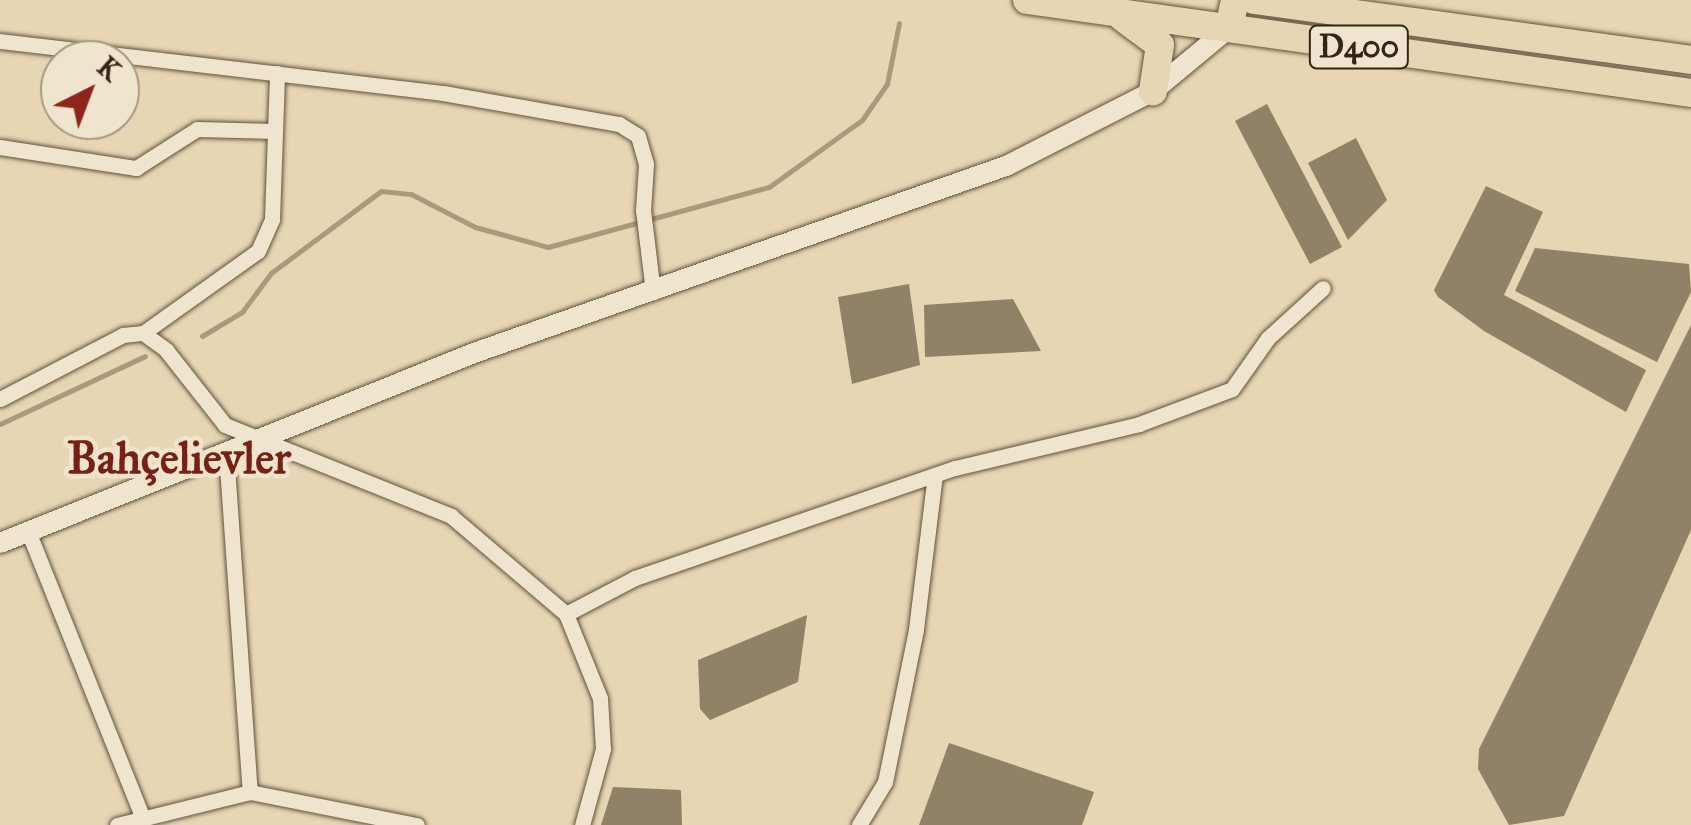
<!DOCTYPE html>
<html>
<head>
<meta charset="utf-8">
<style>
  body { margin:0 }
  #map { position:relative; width:1691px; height:825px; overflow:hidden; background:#e6d6b3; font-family:"IM FELL Great Primer",serif }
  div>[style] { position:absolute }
  .stream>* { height:5px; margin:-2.5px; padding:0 2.5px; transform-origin:2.5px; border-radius:2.5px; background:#aa9a7d }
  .building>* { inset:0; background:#918166 }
  .roads { filter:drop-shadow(0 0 2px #61513b) drop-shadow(0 0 2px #61513b) }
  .street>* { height:15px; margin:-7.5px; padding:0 7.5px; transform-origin:7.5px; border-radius:7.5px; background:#efe4ce }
  .secondary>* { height:20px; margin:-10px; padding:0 10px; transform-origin:10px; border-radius:10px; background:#efe4ce }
  .highway>* { height:28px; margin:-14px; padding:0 14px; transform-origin:14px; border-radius:14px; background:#e6d6b3 }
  span { translate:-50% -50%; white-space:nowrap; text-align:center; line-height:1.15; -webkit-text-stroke:9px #efe4ce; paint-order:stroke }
  .shield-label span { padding:2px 8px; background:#efe4ce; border:2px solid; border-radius:8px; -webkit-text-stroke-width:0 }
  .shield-label { font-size:32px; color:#352513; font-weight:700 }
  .district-label { font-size:45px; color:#7a1f14; font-weight:700 }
  .north { position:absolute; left:40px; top:40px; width:100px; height:100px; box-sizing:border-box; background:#efe4ce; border:2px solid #a59883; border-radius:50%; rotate:42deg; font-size:28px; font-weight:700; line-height:40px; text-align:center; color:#352513 }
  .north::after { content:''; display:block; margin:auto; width:35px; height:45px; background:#8f2418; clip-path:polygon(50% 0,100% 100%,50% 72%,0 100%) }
</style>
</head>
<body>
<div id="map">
  <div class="stream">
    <i style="left:202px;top:336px;width:47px;rotate:-31deg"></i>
    <i style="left:242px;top:312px;width:49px;rotate:-53.4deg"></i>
    <i style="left:271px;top:273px;width:137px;rotate:-36.7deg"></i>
    <i style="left:381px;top:191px;width:30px;rotate:6deg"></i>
    <i style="left:411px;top:194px;width:72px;rotate:27.3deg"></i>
    <i style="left:475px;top:227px;width:76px;rotate:15.3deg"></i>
    <i style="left:548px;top:247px;width:229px;rotate:-15.2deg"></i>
    <i style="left:769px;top:187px;width:115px;rotate:-35.8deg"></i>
    <i style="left:862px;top:120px;width:44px;rotate:-55.2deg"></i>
    <i style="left:887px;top:84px;width:62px;rotate:-78.9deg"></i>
    <i style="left:0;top:424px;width:160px;rotate:-25.1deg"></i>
  </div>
  <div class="building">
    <i style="clip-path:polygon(1267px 104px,1342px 247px,1310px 264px,1235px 121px)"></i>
    <i style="clip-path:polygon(1356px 138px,1387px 200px,1348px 240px,1308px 163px)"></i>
    <i style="clip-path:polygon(1486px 186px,1543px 212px,1504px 295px,1646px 370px,1626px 412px,1484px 331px,1438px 297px,1434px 290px)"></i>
    <i style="clip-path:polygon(1535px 248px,1689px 264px,1691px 292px,1657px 362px,1515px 291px)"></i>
    <i style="clip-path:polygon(909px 284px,920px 365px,852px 384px,838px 297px)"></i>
    <i style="clip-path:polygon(1013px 299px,1041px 351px,925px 357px,924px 305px)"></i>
    <i style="clip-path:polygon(1691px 325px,1691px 530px,1564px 816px,1509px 825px,1478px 769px,1479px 749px)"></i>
    <i style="clip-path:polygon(807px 615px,798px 682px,710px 720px,700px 709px,698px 660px)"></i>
    <i style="clip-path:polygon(949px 743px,1094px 792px,1082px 825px,919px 825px)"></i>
    <i style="clip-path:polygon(613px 787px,681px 790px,682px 825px,601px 825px)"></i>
  </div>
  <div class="roads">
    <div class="street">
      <i style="left:0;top:41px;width:446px;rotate:6.7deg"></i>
      <i style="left:443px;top:93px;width:179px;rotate:10deg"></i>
      <i style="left:619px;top:124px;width:22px;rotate:32deg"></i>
      <i style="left:638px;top:136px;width:29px;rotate:74deg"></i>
      <i style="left:646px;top:164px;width:46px;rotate:93.7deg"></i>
      <i style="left:643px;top:210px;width:83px;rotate:83deg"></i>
      <i style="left:0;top:147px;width:138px;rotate:8.8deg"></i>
      <i style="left:136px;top:168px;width:72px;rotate:-32.6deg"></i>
      <i style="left:197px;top:129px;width:78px;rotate:1.5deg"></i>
      <i style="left:143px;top:333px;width:29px;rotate:36deg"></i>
      <i style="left:166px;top:350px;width:95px;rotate:51.8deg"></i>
      <i style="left:225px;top:425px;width:244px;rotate:21.9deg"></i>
      <i style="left:451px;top:516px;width:151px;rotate:40.4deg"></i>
      <i style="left:566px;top:614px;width:91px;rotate:68deg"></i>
      <i style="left:600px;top:698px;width:51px;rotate:86.6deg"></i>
      <i style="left:603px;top:749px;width:79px;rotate:105.4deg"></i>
      <i style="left:0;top:399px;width:139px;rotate:-27.5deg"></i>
      <i style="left:123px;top:335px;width:20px;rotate:-6deg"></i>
      <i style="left:143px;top:333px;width:141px;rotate:-35.5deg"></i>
      <i style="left:258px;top:251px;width:35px;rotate:-66deg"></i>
      <i style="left:272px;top:219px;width:146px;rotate:-88deg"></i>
      <i style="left:226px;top:452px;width:341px;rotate:86deg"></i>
      <i style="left:28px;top:531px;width:309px;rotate:68.2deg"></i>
      <i style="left:566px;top:614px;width:78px;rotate:-27.6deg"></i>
      <i style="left:635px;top:578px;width:338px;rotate:-19deg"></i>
      <i style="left:955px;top:468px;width:189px;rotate:-13.4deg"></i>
      <i style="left:1139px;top:424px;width:99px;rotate:-20.6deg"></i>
      <i style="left:1232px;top:389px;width:62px;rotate:-54.8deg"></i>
      <i style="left:1268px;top:338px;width:74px;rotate:-42.3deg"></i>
      <i style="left:117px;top:825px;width:137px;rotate:-13.9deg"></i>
      <i style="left:250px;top:792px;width:170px;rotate:11.2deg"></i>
      <i style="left:859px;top:825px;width:50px;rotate:-58.8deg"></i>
      <i style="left:885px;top:782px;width:156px;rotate:-78.5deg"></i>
      <i style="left:916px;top:629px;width:155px;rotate:-83deg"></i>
    </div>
    <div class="secondary">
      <i style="left:0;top:543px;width:511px;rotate:-21.84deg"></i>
      <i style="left:474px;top:353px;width:564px;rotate:-19.37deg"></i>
      <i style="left:1006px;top:166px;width:165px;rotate:-27deg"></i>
      <i style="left:1153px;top:91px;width:99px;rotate:-39.7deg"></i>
    </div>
    <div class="highway">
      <i style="left:1027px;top:0;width:670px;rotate:7.97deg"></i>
      <i style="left:1254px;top:0;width:441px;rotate:7.8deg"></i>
      <i style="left:1122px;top:17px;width:47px;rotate:36.4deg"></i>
      <i style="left:1160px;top:45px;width:47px;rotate:98.7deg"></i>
      <i style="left:1229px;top:28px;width:29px;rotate:-78deg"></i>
    </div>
  </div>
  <div class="shield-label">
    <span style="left:1359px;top:47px">D400</span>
  </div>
  <div class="district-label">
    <span style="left:179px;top:458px">Bahçelievler</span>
  </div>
  <div class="north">K</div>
</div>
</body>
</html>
